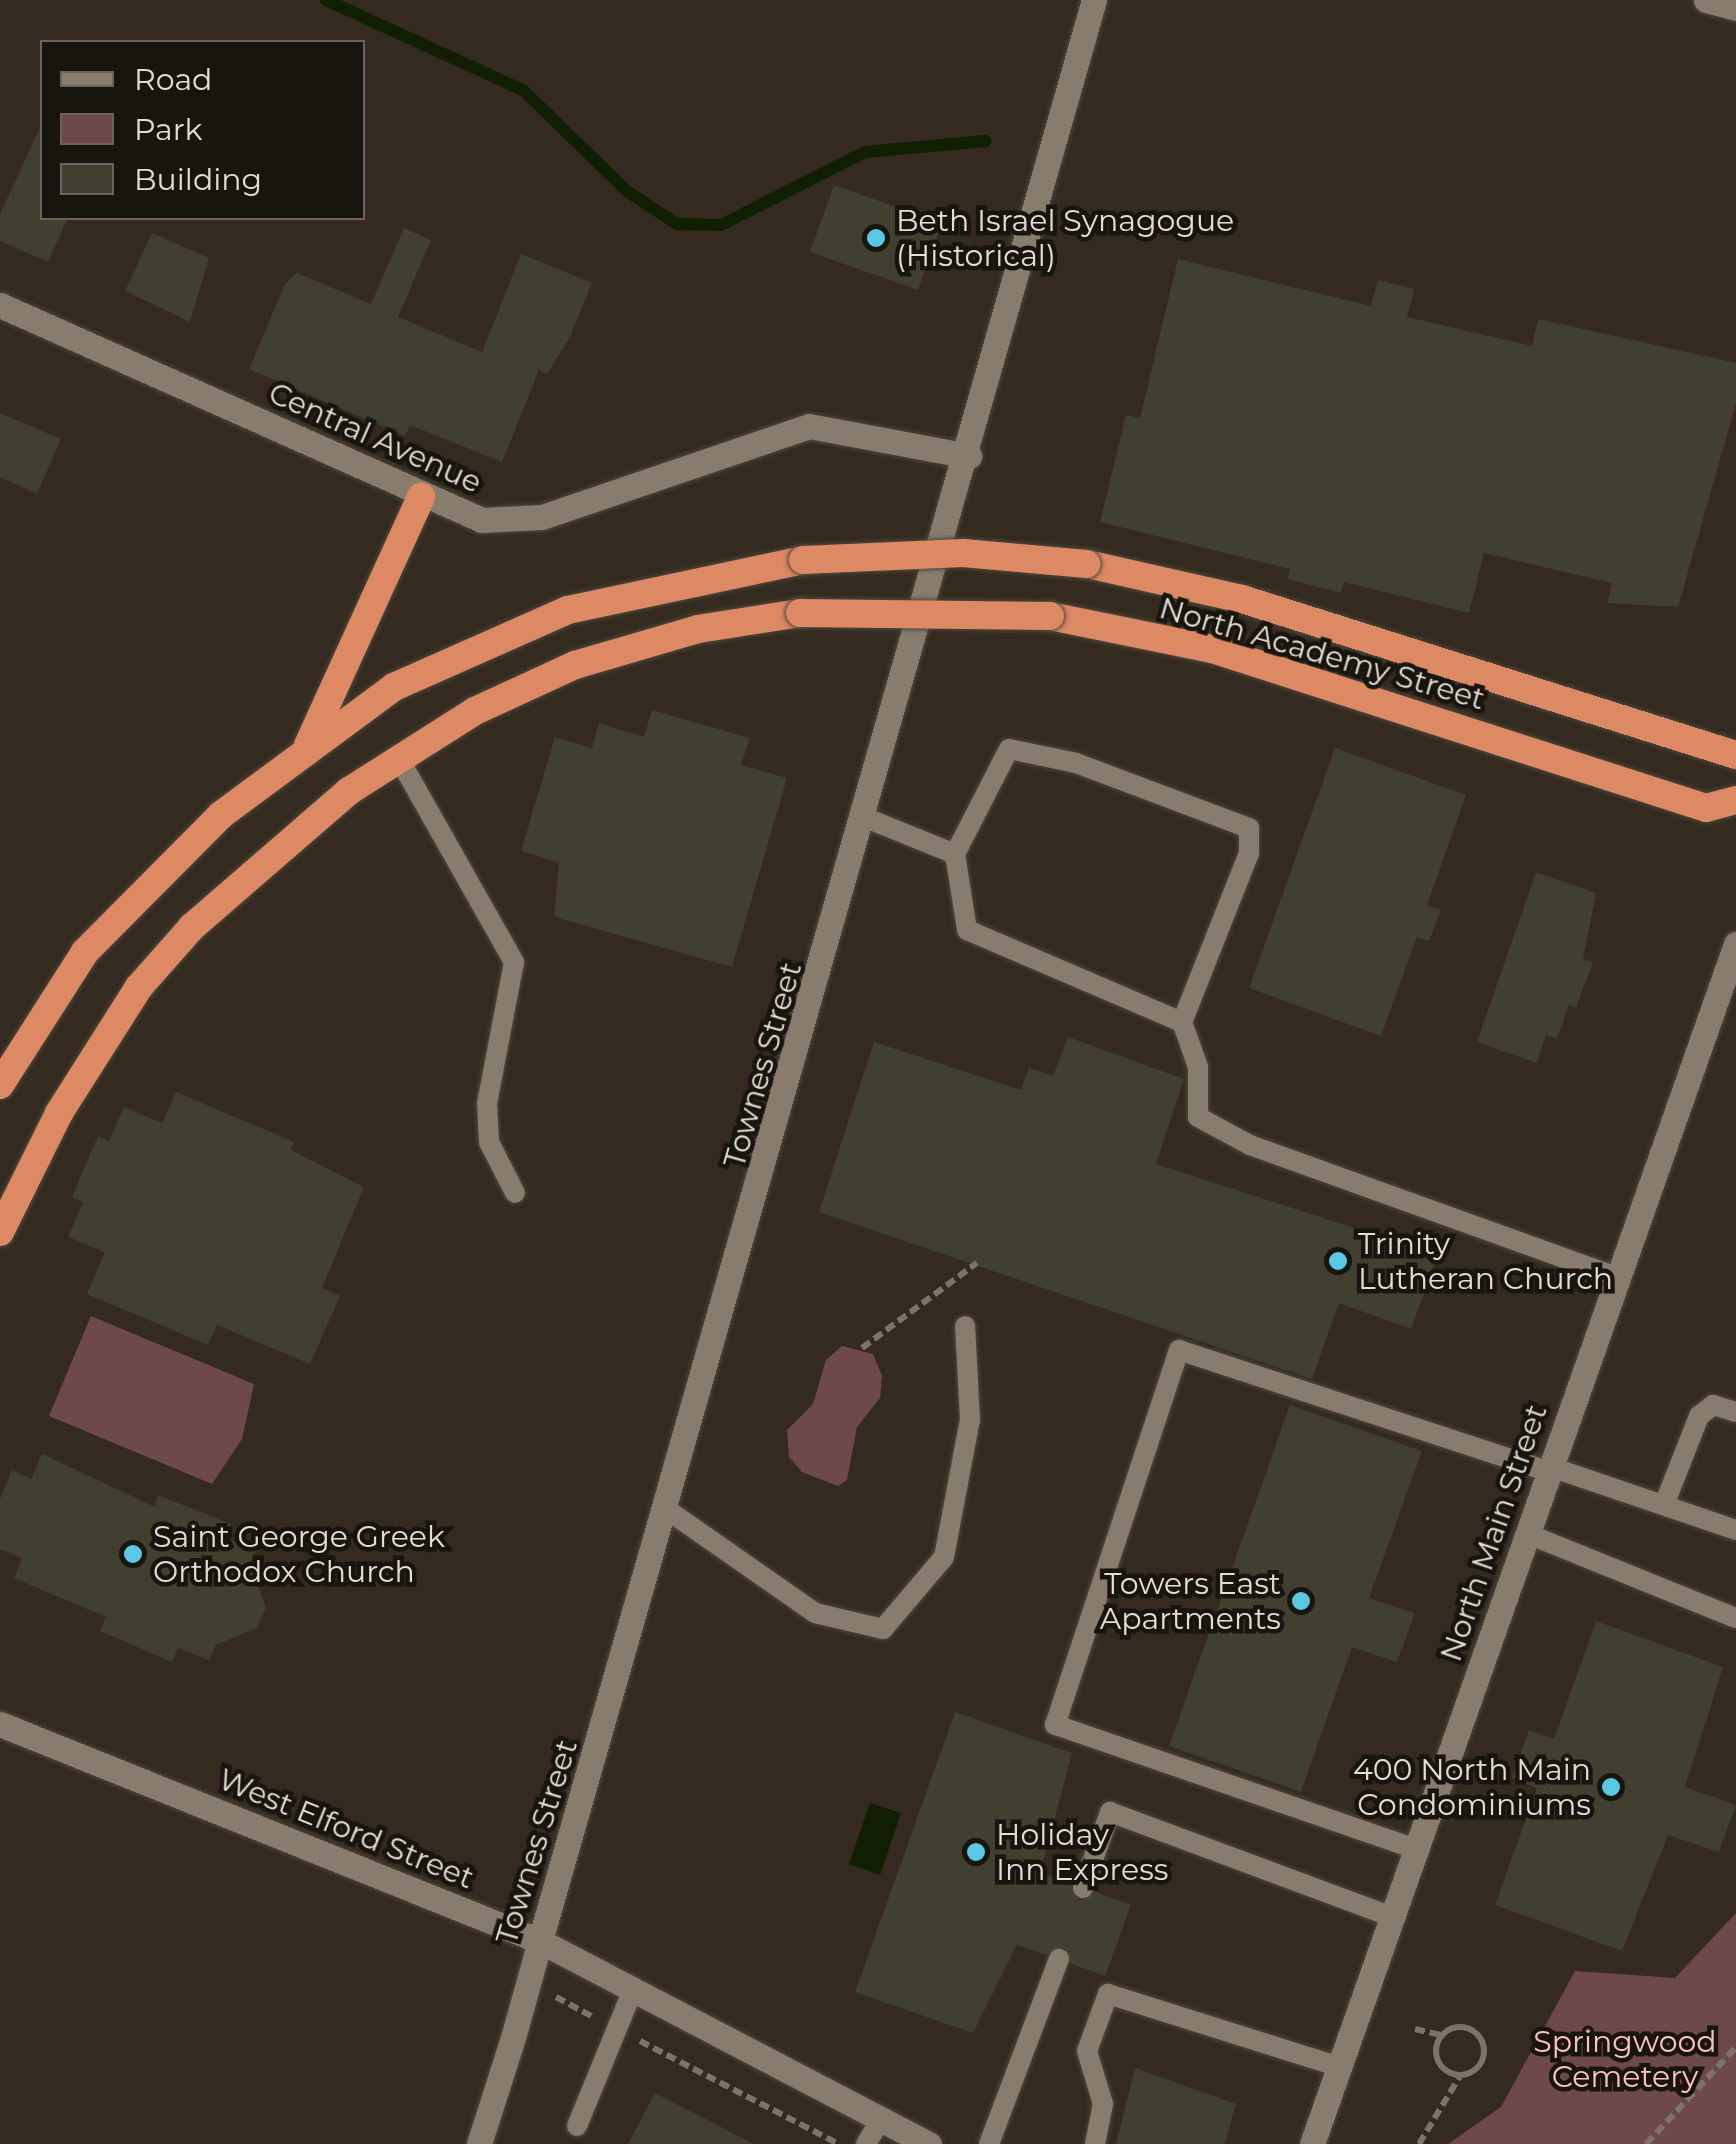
<!DOCTYPE html>
<html>
<head>
<meta charset="utf-8">
<style>
  body { margin:0 }
  #map { position:relative; width:1736px; height:2144px; overflow:hidden; background:#342a1f; font-family:Montserrat,sans-serif }
  div>[style] { position:absolute }
  .green>* { inset:0; background:#6e494c }
  .water>* { inset:0; background:#0f1f00 }
  .stream>* { height:12px; margin:-6px; padding:0 6px; transform-origin:6px; border-radius:6px; background:#0f1f00 }
  .building>* { inset:0; background:#413f30 }
  .path>* { height:6px; margin-top:-3px; transform-origin:0; background:repeating-linear-gradient(90deg,#7c746a 0 10px,transparent 0 15px) }
  .path>.ring { margin:-3px; padding:0; box-sizing:content-box; background:none; border:6px solid #7c746a; border-radius:50% }
  .roads { filter:drop-shadow(0 0 2px #4f483e) drop-shadow(0 0 2px #4f483e) }
  .service>* { height:20px; margin:-10px; padding:0 10px; transform-origin:10px; border-radius:10px; background:#877c6e }
  .minor>* { height:25px; margin:-12.5px; padding:0 12.5px; transform-origin:12.5px; border-radius:12.5px; background:#877c6e }
  .tertiary>* { height:25px; margin:-12.5px; padding:0 12.5px; transform-origin:12.5px; border-radius:12.5px; background:#877c6e }
  .trunk>* { height:28px; margin:-14px; padding:0 14px; transform-origin:14px; border-radius:14px; background:#dc8964 }
  .bridges { filter:drop-shadow(0 0 2px #4f483e) drop-shadow(0 0 2px #4f483e) }
  .trunk-bridge>* { height:28px; margin:-14px; padding:0 14px; transform-origin:14px; border-radius:14px; background:#dc8964 }
  .dots>* { width:28px; height:28px; translate:-50% -50%; box-sizing:border-box; border:5px solid #18140e; border-radius:50% }
  span { translate:-50% -50%; white-space:nowrap; text-align:center; line-height:1.15; -webkit-text-stroke:9px #18140e; paint-order:stroke }
  .poi-label { font-size:30px; color:#e4ddd6 }
  .left { translate:0 -50%; text-align:left }
  .right { translate:-100% -50%; text-align:right }
  .street-label { font-size:30px; color:#e4ddd6 }
  .park-label { font-size:30px; color:#fbc0c4 }
  .legend { position:absolute; left:40px; top:40px; width:325px; height:180px; box-sizing:border-box; background:#18140e; border:2px solid #6a645e; margin:0; padding:12px 18px; list-style:none; font-size:30px; color:#e4ddd6 }
  .legend li { display:flex; align-items:center; gap:20px; height:50px }
  .legend b { width:50px; border:2px solid #6a645e }
</style>
</head>
<body>
<div id="map">
  <div class="green">
    <i style="clip-path:polygon(91px 1316px,254px 1384px,242px 1439px,212px 1484px,49px 1416px)"></i>
    <i style="clip-path:polygon(842px 1346px,873px 1354px,882px 1376px,880px 1398px,857px 1427px,847px 1480px,838px 1486px,802px 1472px,789px 1457px,787px 1430px,813px 1404px,826px 1360px)"></i>
    <i style="clip-path:polygon(1736px 1913px,1736px 2144px,1448px 2144px,1501px 2107px,1575px 1971px,1675px 1978px)"></i>
  </div>
  <div class="water">
    <i style="clip-path:polygon(870px 1803px,901px 1813px,880px 1875px,849px 1864px)"></i>
  </div>
  <div class="stream">
    <i style="left:326px;top:0;width:217px;rotate:24.6deg"></i>
    <i style="left:523px;top:90px;width:146px;rotate:44.2deg"></i>
    <i style="left:628px;top:192px;width:59px;rotate:33.1deg"></i>
    <i style="left:677px;top:224px;width:44px;rotate:1.3deg"></i>
    <i style="left:721px;top:225px;width:161px;rotate:-26.9deg"></i>
    <i style="left:865px;top:152px;width:121px;rotate:-5.2deg"></i>
  </div>
  <div class="building">
    <i style="clip-path:polygon(42px 123px,42px 218px,68px 218px,48px 262px,0 241px,0 214px)"></i>
    <i style="clip-path:polygon(834px 185px,942px 223px,918px 290px,810px 252px)"></i>
    <i style="clip-path:polygon(404px 228px,431px 240px,398px 317px,482px 352px,521px 254px,592px 283px,569px 339px,547px 374px,539px 370px,502px 462px,410px 425px,405px 436px,249px 369px,285px 284px,297px 273px,371px 304px)"></i>
    <i style="clip-path:polygon(152px 233px,209px 258px,190px 322px,125px 291px)"></i>
    <i style="clip-path:polygon(1178px 259px,1371px 306px,1378px 280px,1414px 289px,1407px 317px,1532px 346px,1538px 319px,1736px 363px,1736px 403px,1678px 607px,1607px 603px,1612px 583px,1484px 553px,1469px 613px,1344px 582px,1341px 593px,1287px 579px,1290px 569px,1100px 522px,1126px 415px,1140px 418px)"></i>
    <i style="clip-path:polygon(0 413px,61px 439px,37px 494px,0 477px)"></i>
    <i style="clip-path:polygon(652px 710px,750px 738px,741px 765px,787px 778px,732px 967px,554px 917px,559px 863px,521px 851px,555px 737px,592px 748px,599px 723px,644px 737px)"></i>
    <i style="clip-path:polygon(1335px 748px,1466px 795px,1427px 905px,1441px 910px,1429px 941px,1417px 937px,1381px 1036px,1249px 988px)"></i>
    <i style="clip-path:polygon(1536px 872px,1596px 893px,1583px 959px,1593px 962px,1576px 1008px,1569px 1005px,1557px 1039px,1546px 1035px,1537px 1063px,1477px 1042px)"></i>
    <i style="clip-path:polygon(1068px 1037px,1184px 1079px,1156px 1164px,1438px 1255px,1411px 1329px,1339px 1303px,1312px 1379px,819px 1212px,874px 1042px,1021px 1090px,1029px 1068px,1053px 1076px)"></i>
    <i style="clip-path:polygon(176px 1092px,294px 1142px,291px 1150px,364px 1187px,322px 1288px,340px 1296px,310px 1364px,217px 1325px,208px 1345px,87px 1294px,105px 1252px,68px 1237px,83px 1202px,72px 1197px,98px 1136px,109px 1141px,124px 1107px,162px 1123px)"></i>
    <i style="clip-path:polygon(1290px 1405px,1422px 1451px,1369px 1598px,1415px 1613px,1397px 1662px,1352px 1647px,1301px 1792px,1169px 1746px)"></i>
    <i style="clip-path:polygon(42px 1454px,155px 1507px,158px 1495px,231px 1524px,225px 1538px,256px 1550px,250px 1564px,266px 1608px,257px 1628px,216px 1645px,209px 1660px,178px 1648px,172px 1662px,100px 1631px,106px 1617px,14px 1578px,22px 1558px,0 1549px,0 1499px,12px 1470px,31px 1479px)"></i>
    <i style="clip-path:polygon(1596px 1621px,1723px 1667px,1685px 1787px,1736px 1805px,1719px 1852px,1668px 1835px,1622px 1951px,1495px 1905px,1537px 1788px,1512px 1778px,1529px 1730px,1554px 1739px)"></i>
    <i style="clip-path:polygon(955px 1712px,1072px 1753px,1040px 1873px,1070px 1883px,1079px 1901px,1096px 1892px,1131px 1905px,1105px 1976px,1072px 1964px,1063px 1946px,1046px 1955px,1017px 1945px,973px 2033px,855px 1992px)"></i>
    <i style="clip-path:polygon(1135px 2068px,1236px 2104px,1225px 2144px,1116px 2144px)"></i>
    <i style="clip-path:polygon(655px 2093px,754px 2144px,628px 2144px)"></i>
  </div>
  <div class="path">
    <i style="left:862px;top:1348px;width:143px;rotate:-36.5deg"></i>
    <i style="left:556px;top:1997px;width:42px;rotate:28.4deg"></i>
    <i class="ring" style="left:1436px;top:2027px;width:42px;height:42px"></i>
    <i style="left:1415px;top:2029px;width:28px;rotate:13deg"></i>
    <i style="left:640px;top:2041px;width:222px;rotate:27.4deg"></i>
    <i style="left:1419px;top:2144px;width:79px;rotate:-58.9deg"></i>
    <i style="left:1646px;top:2144px;width:132px;rotate:-47.1deg"></i>
  </div>
  <div class="roads">
    <div class="service">
      <i style="left:398px;top:757px;width:236px;rotate:60.5deg"></i>
      <i style="left:514px;top:962px;width:144px;rotate:100.8deg"></i>
      <i style="left:487px;top:1103px;width:39px;rotate:87deg"></i>
      <i style="left:489px;top:1142px;width:57px;rotate:63deg"></i>
      <i style="left:866px;top:818px;width:96px;rotate:22deg"></i>
      <i style="left:955px;top:854px;width:77px;rotate:81deg"></i>
      <i style="left:967px;top:930px;width:234px;rotate:23.2deg"></i>
      <i style="left:1182px;top:1022px;width:48px;rotate:70.4deg"></i>
      <i style="left:1198px;top:1067px;width:50px;rotate:90deg"></i>
      <i style="left:1198px;top:1117px;width:59px;rotate:28.3deg"></i>
      <i style="left:1250px;top:1145px;width:392px;rotate:19.8deg"></i>
      <i style="left:955px;top:854px;width:118px;rotate:-62.8deg"></i>
      <i style="left:1009px;top:749px;width:68px;rotate:11.8deg"></i>
      <i style="left:1076px;top:763px;width:185px;rotate:20.6deg"></i>
      <i style="left:1249px;top:828px;width:25px;rotate:90deg"></i>
      <i style="left:1249px;top:853px;width:182px;rotate:111.6deg"></i>
      <i style="left:1551px;top:1467px;width:195px;rotate:18.8deg"></i>
      <i style="left:1664px;top:1505px;width:96px;rotate:-68.5deg"></i>
      <i style="left:1699px;top:1416px;width:18px;rotate:-38deg"></i>
      <i style="left:1713px;top:1405px;width:24px;rotate:17deg"></i>
      <i style="left:669px;top:1511px;width:178px;rotate:34.9deg"></i>
      <i style="left:815px;top:1613px;width:70px;rotate:13.2deg"></i>
      <i style="left:883px;top:1629px;width:94px;rotate:-49.7deg"></i>
      <i style="left:944px;top:1557px;width:139px;rotate:-79.3deg"></i>
      <i style="left:970px;top:1420px;width:94px;rotate:-93deg"></i>
      <i style="left:1528px;top:1534px;width:224px;rotate:22deg"></i>
      <i style="left:1416px;top:1849px;width:382px;rotate:-161deg"></i>
      <i style="left:1055px;top:1725px;width:395px;rotate:-71.7deg"></i>
      <i style="left:1179px;top:1350px;width:391px;rotate:18.2deg"></i>
      <i style="left:1083px;top:1888px;width:81px;rotate:-70.4deg"></i>
      <i style="left:1110px;top:1812px;width:301px;rotate:20.4deg"></i>
      <i style="left:577px;top:2126px;width:145px;rotate:-67.7deg"></i>
      <i style="left:866px;top:2144px;width:29px;rotate:-59deg"></i>
      <i style="left:989px;top:2144px;width:198px;rotate:-69.3deg"></i>
      <i style="left:1095px;top:2144px;width:41px;rotate:-78.7deg"></i>
      <i style="left:1103px;top:2104px;width:55px;rotate:-106.8deg"></i>
      <i style="left:1087px;top:2051px;width:61px;rotate:-69.8deg"></i>
      <i style="left:1108px;top:1994px;width:243px;rotate:17.5deg"></i>
    </div>
    <div class="minor">
      <i style="left:0;top:305px;width:528px;rotate:24.04deg"></i>
      <i style="left:482px;top:520px;width:60px;rotate:-2.9deg"></i>
      <i style="left:542px;top:517px;width:282px;rotate:-18.8deg"></i>
      <i style="left:809px;top:426px;width:163px;rotate:10.6deg"></i>
      <i style="left:0;top:1724px;width:582px;rotate:21.89deg"></i>
      <i style="left:540px;top:1941px;width:439px;rotate:27.6deg"></i>
      <i style="left:514px;top:2034px;width:97px;rotate:-74.4deg"></i>
    </div>
    <div class="tertiary">
      <i style="left:1706px;top:0;width:31px;rotate:15deg"></i>
      <i style="left:540px;top:1941px;width:2019px;rotate:-74.07deg"></i>
      <i style="left:479px;top:2144px;width:115px;rotate:-72.3deg"></i>
      <i style="left:1312px;top:2144px;width:1273px;rotate:-70.54deg"></i>
    </div>
    <div class="trunk">
      <i style="left:1087px;top:564px;width:159px;rotate:12.7deg"></i>
      <i style="left:1242px;top:599px;width:518px;rotate:17.53deg"></i>
      <i style="left:1050px;top:616px;width:165px;rotate:11.5deg"></i>
      <i style="left:1212px;top:649px;width:519px;rotate:17.84deg"></i>
      <i style="left:1706px;top:808px;width:31px;rotate:-15deg"></i>
      <i style="left:308px;top:745px;width:273px;rotate:-65.5deg"></i>
      <i style="left:0;top:1085px;width:158px;rotate:-57.4deg"></i>
      <i style="left:85px;top:952px;width:193px;rotate:-45.2deg"></i>
      <i style="left:221px;top:815px;width:215px;rotate:-36.5deg"></i>
      <i style="left:394px;top:687px;width:190px;rotate:-23.9deg"></i>
      <i style="left:568px;top:610px;width:240px;rotate:-12deg"></i>
      <i style="left:0;top:1232px;width:133px;rotate:-63.6deg"></i>
      <i style="left:59px;top:1113px;width:149px;rotate:-57.6deg"></i>
      <i style="left:139px;top:987px;width:80px;rotate:-48.5deg"></i>
      <i style="left:192px;top:927px;width:208px;rotate:-40.9deg"></i>
      <i style="left:349px;top:791px;width:149px;rotate:-32.4deg"></i>
      <i style="left:475px;top:711px;width:110px;rotate:-24.7deg"></i>
      <i style="left:575px;top:665px;width:128px;rotate:-16.3deg"></i>
      <i style="left:698px;top:629px;width:103px;rotate:-8.9deg"></i>
    </div>
  </div>
  <div class="bridges">
    <div class="trunk-bridge">
      <i style="left:803px;top:560px;width:160px;rotate:-2.5deg"></i>
      <i style="left:963px;top:553px;width:124px;rotate:5.1deg"></i>
      <i style="left:800px;top:613px;width:250px;rotate:0.7deg"></i>
    </div>
  </div>
  <div class="dots">
    <i style="left:876px;top:238px;background:#5ac8e5"></i>
    <i style="left:1338px;top:1261px;background:#5ac8e5"></i>
    <i style="left:133px;top:1554px;background:#5ac8e5"></i>
    <i style="left:1301px;top:1601px;background:#5ac8e5"></i>
    <i style="left:1611px;top:1787px;background:#5ac8e5"></i>
    <i style="left:976px;top:1852px;background:#5ac8e5"></i>
  </div>
  <div class="poi-label">
    <span class="left" style="left:896px;top:238px">Beth Israel Synagogue<br>(Historical)</span>
    <span class="left" style="left:1358px;top:1261px">Trinity<br>Lutheran Church</span>
    <span class="left" style="left:153px;top:1554px">Saint George Greek<br>Orthodox Church</span>
    <span class="right" style="left:1281px;top:1601px">Towers East<br>Apartments</span>
    <span class="right" style="left:1591px;top:1787px">400 North Main<br>Condominiums</span>
    <span class="left" style="left:996px;top:1852px">Holiday<br>Inn Express</span>
  </div>
  <div class="street-label">
    <span style="left:375px;top:438px;rotate:24deg">Central Avenue</span>
    <span style="left:1322px;top:654px;rotate:16deg">North Academy Street</span>
    <span style="left:763px;top:1065px;rotate:-74deg">Townes Street</span>
    <span style="left:1494px;top:1533px;rotate:-71deg">North Main Street</span>
    <span style="left:346px;top:1829px;rotate:22deg">West Elford Street</span>
    <span style="left:537px;top:1842px;rotate:-73deg">Townes Street</span>
  </div>
  <div class="park-label">
    <span style="left:1625px;top:2059px">Springwood<br>Cemetery</span>
  </div>
  <ul class="legend">
  <li><b style="height:12px;background:#877c6e"></b>Road</li>
  <li><b style="height:28px;background:#6e494c"></b>Park</li>
  <li><b style="height:28px;background:#413f30"></b>Building</li>
  </ul>
</div>
</body>
</html>
